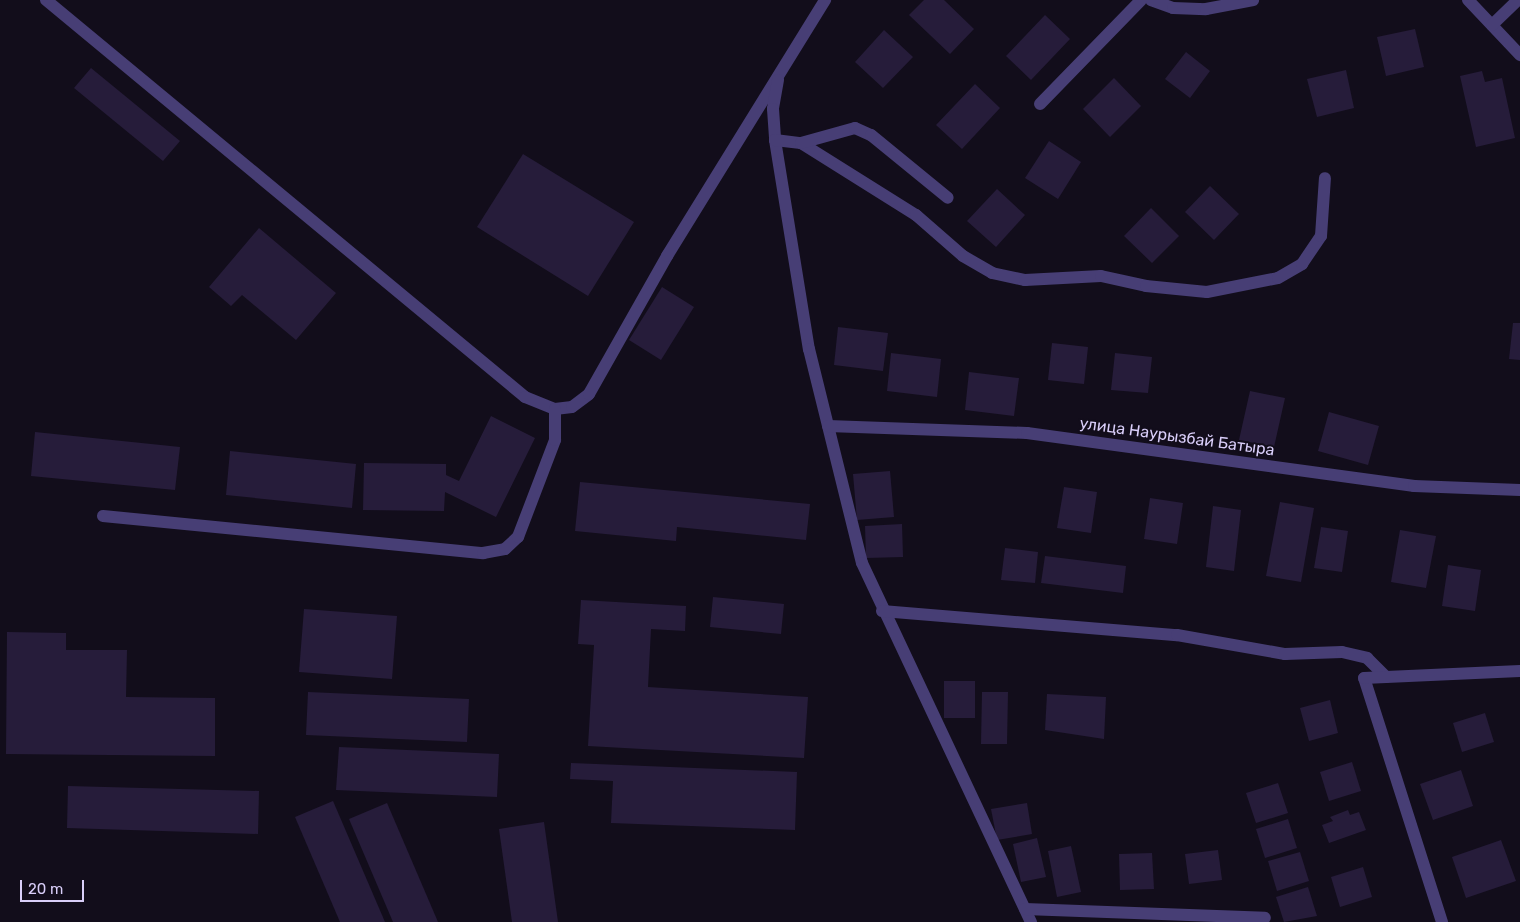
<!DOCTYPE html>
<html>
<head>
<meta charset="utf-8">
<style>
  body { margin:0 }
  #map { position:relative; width:1520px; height:922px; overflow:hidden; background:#120d1b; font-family:Rubik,sans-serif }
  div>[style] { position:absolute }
  .building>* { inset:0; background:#261c3a }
  .minor>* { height:12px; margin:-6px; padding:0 6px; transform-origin:6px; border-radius:6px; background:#473e75 }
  span { translate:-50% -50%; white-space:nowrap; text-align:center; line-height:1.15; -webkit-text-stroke:4px #120d1b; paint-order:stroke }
  .street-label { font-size:16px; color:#d9cef9 }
  .scale { position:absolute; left:20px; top:880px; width:64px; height:22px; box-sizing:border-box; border:2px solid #d9cef9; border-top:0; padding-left:6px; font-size:15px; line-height:18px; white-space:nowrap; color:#d9cef9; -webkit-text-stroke:4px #120d1b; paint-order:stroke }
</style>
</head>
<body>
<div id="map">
  <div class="building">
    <i style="clip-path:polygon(924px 0,944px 0,974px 29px,950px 54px,909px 15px)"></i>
    <i style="clip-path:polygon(1045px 15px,1070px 39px,1031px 80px,1006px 56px)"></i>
    <i style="clip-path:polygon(1415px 29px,1424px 67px,1386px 76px,1377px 37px)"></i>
    <i style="clip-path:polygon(884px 30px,913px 57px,883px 88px,855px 62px)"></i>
    <i style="clip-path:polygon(1186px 52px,1210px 71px,1190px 98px,1165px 79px)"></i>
    <i style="clip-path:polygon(91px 68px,180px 141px,163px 161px,74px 88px)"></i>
    <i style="clip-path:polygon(1346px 70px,1354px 108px,1317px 117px,1307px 79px)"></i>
    <i style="clip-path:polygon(1482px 71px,1485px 82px,1502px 78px,1515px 138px,1476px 147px,1460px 76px)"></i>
    <i style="clip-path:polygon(1114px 78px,1141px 106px,1110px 137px,1083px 109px)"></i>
    <i style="clip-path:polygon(975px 84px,1000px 108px,962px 149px,936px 125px)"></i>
    <i style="clip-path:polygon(1049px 141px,1081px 162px,1058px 199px,1025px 178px)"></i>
    <i style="clip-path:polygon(523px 154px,634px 222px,588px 296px,477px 227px)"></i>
    <i style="clip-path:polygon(1210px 186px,1239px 214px,1214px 240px,1185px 212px)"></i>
    <i style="clip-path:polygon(997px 189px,1025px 215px,996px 247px,967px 221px)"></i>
    <i style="clip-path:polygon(1151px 208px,1179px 236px,1152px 263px,1124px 236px)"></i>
    <i style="clip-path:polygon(259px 228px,336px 293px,296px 340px,242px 295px,231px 306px,209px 287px)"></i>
    <i style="clip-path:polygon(662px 287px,694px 307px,661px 360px,629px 340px)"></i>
    <i style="clip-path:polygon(1513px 323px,1520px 323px,1520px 360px,1509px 359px)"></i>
    <i style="clip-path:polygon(838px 327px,888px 333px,883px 371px,834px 365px)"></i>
    <i style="clip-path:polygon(1052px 343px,1088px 347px,1084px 384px,1048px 380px)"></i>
    <i style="clip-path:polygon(891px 353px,941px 359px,937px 397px,887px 391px)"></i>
    <i style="clip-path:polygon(1115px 353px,1152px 357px,1148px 393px,1111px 390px)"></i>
    <i style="clip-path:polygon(969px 372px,1019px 378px,1014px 416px,965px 410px)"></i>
    <i style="clip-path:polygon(1250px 391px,1285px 398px,1274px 447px,1239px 440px)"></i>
    <i style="clip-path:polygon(1329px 412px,1379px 426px,1368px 465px,1318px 451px)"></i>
    <i style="clip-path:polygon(491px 416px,535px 438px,496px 517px,445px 492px,444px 511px,363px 510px,364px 463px,446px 464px,446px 475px,459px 481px)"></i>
    <i style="clip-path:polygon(35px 432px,180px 447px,175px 490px,31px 476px)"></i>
    <i style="clip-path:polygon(230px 451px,356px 464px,352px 508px,226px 495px)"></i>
    <i style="clip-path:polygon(890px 471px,894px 517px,857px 520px,853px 474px)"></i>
    <i style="clip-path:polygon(580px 482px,810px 504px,806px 540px,677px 527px,676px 541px,575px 531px)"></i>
    <i style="clip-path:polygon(1064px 487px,1097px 492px,1091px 533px,1057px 528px)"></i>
    <i style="clip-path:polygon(1150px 498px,1183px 503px,1177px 544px,1144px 539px)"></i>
    <i style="clip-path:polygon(1280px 502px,1314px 508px,1301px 582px,1266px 576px)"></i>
    <i style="clip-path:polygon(1213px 506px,1241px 510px,1234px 571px,1206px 567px)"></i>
    <i style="clip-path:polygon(902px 524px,903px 557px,866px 558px,865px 526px)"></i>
    <i style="clip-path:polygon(1321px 527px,1348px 531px,1342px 572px,1314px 568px)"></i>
    <i style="clip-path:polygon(1400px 530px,1436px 536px,1426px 588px,1391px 582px)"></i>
    <i style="clip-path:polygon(1005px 548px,1038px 552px,1035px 583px,1001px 580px)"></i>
    <i style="clip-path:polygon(1045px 556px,1126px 566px,1123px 593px,1041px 583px)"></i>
    <i style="clip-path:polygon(1448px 565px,1481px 570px,1475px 611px,1442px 606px)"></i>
    <i style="clip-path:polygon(713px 597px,784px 604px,781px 634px,710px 627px)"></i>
    <i style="clip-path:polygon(581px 600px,686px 606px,685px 631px,651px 629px,648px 687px,808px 697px,804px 758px,588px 746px,594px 645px,578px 644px)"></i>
    <i style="clip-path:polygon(304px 609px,397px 616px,392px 679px,299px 672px)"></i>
    <i style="clip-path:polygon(7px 632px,66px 633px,66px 650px,127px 650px,126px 697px,215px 698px,215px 756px,6px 754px)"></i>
    <i style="clip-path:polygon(944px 681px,975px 681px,975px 718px,944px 718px)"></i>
    <i style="clip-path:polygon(308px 692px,469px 699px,467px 742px,306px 735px)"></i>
    <i style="clip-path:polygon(982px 692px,1008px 692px,1007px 744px,981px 744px)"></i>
    <i style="clip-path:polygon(1047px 694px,1106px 697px,1104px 739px,1045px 730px)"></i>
    <i style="clip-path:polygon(1330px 700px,1338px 733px,1309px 741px,1300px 708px)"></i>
    <i style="clip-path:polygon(1485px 713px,1494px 742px,1462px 752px,1453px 723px)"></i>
    <i style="clip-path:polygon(339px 747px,499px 754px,497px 797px,336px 790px)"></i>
    <i style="clip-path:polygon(1352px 762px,1361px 791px,1329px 801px,1320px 772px)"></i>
    <i style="clip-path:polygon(571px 763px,797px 772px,795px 830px,611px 823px,613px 781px,570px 779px)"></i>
    <i style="clip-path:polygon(1461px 770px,1473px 806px,1433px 820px,1420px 784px)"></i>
    <i style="clip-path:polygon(1278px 783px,1288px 813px,1256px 823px,1246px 793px)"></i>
    <i style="clip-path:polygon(68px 786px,259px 791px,258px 834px,67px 828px)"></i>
    <i style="clip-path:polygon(333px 801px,385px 922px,340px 922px,295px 817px)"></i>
    <i style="clip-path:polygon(387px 803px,438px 922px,393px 922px,349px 819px)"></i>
    <i style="clip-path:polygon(1027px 803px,1032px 834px,997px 840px,991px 809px)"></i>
    <i style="clip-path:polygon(1348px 810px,1350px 815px,1359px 812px,1366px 830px,1329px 843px,1322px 825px,1333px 821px,1330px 817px)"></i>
    <i style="clip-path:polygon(1288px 819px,1297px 848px,1265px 858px,1256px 829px)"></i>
    <i style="clip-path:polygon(544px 822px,558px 922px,512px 922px,499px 829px)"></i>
    <i style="clip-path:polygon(1037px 838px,1046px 877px,1021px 882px,1013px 844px)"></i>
    <i style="clip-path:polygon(1501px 840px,1516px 881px,1466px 898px,1452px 857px)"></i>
    <i style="clip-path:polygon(1071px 846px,1081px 892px,1057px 897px,1048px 851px)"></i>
    <i style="clip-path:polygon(1218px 850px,1222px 880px,1189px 884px,1185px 854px)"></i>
    <i style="clip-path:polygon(1300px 852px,1309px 881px,1277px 891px,1268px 861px)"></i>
    <i style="clip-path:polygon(1152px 853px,1154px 889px,1120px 890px,1119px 854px)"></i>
    <i style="clip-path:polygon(1363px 867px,1372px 897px,1340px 907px,1331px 877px)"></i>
    <i style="clip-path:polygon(1308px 887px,1317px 916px,1284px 922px,1276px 897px)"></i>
  </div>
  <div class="minor">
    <i style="left:46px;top:0;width:622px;rotate:39.65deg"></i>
    <i style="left:525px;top:397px;width:32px;rotate:22deg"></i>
    <i style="left:555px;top:409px;width:17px;rotate:-7deg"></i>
    <i style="left:572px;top:407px;width:21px;rotate:-37deg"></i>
    <i style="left:589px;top:394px;width:159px;rotate:-60.5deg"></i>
    <i style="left:667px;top:256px;width:301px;rotate:-58.3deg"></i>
    <i style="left:1151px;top:0;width:23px;rotate:20deg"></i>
    <i style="left:1173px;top:8px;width:33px;rotate:2deg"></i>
    <i style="left:1206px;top:9px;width:48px;rotate:-10.8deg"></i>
    <i style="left:1468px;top:0;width:76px;rotate:46.6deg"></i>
    <i style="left:1492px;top:25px;width:36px;rotate:-44deg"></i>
    <i style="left:778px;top:80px;width:29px;rotate:100deg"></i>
    <i style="left:773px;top:109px;width:31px;rotate:86deg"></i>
    <i style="left:775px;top:140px;width:212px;rotate:80.8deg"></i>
    <i style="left:809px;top:349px;width:220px;rotate:76.1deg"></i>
    <i style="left:862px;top:563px;width:397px;rotate:64.8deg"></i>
    <i style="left:1040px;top:104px;width:145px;rotate:-45.8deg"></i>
    <i style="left:775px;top:140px;width:26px;rotate:7deg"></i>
    <i style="left:801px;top:143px;width:136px;rotate:32.1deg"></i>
    <i style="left:916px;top:215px;width:62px;rotate:41.1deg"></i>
    <i style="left:963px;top:256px;width:34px;rotate:30deg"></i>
    <i style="left:992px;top:273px;width:34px;rotate:12deg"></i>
    <i style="left:1025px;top:280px;width:76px;rotate:-3deg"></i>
    <i style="left:1101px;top:276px;width:46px;rotate:12.5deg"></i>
    <i style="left:1146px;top:286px;width:61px;rotate:5.6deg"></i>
    <i style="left:1207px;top:292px;width:72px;rotate:-11.2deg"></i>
    <i style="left:1278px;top:278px;width:28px;rotate:-30deg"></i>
    <i style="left:1302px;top:264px;width:34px;rotate:-56deg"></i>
    <i style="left:1321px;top:236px;width:58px;rotate:-86.1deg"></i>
    <i style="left:801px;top:143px;width:56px;rotate:-15.5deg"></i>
    <i style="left:855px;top:128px;width:17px;rotate:24deg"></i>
    <i style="left:871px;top:135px;width:99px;rotate:39.3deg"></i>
    <i style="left:828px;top:426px;width:199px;rotate:2deg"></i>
    <i style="left:1027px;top:433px;width:391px;rotate:7.8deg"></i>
    <i style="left:1414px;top:486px;width:106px;rotate:2.2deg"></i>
    <i style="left:103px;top:516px;width:382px;rotate:5.6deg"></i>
    <i style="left:483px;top:553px;width:22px;rotate:-10deg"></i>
    <i style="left:505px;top:549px;width:18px;rotate:-43deg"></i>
    <i style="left:518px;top:537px;width:104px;rotate:-69.1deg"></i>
    <i style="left:555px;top:440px;width:31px;rotate:-90deg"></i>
    <i style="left:882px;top:611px;width:296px;rotate:4.7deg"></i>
    <i style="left:1177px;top:635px;width:110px;rotate:10deg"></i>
    <i style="left:1285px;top:654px;width:57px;rotate:-2deg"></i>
    <i style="left:1342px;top:652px;width:26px;rotate:13deg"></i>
    <i style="left:1367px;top:658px;width:27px;rotate:45deg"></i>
    <i style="left:1025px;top:909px;width:240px;rotate:2.1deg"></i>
    <i style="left:1442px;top:922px;width:256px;rotate:-107.7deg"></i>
    <i style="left:1364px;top:678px;width:156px;rotate:-2.6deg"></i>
  </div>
  <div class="street-label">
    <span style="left:1177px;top:437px;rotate:8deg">улица Наурызбай Батыра</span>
  </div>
  <div class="scale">20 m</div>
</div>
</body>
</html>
